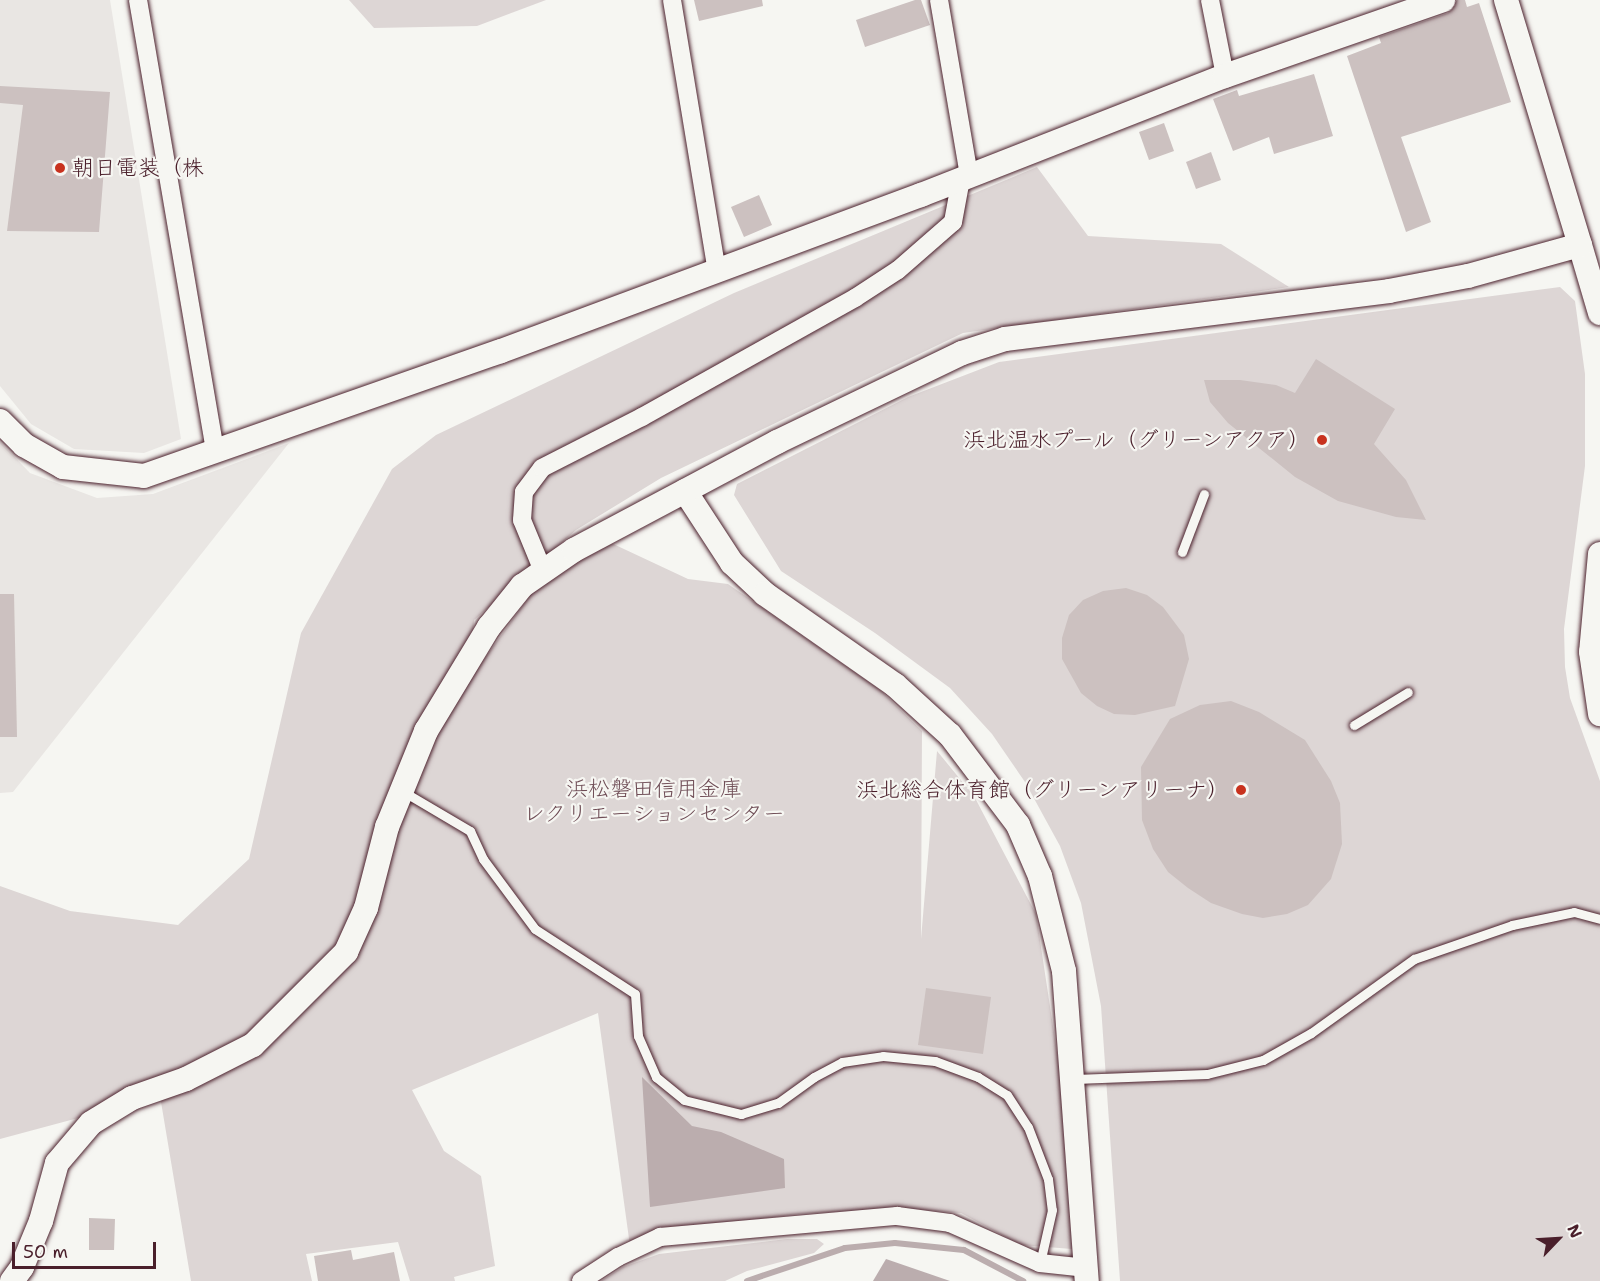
<!DOCTYPE html>
<html>
<head>
<meta charset="utf-8">
<style>
  body { margin:0 }
  #map { position:relative; width:1600px; height:1281px; overflow:hidden; background:#f6f6f2; font-family:"Shantell Sans","Klee One",sans-serif }
  div>[style] { position:absolute }
  .built>* { inset:0; background:#e9e6e3 }
  .green>* { inset:0; background:#ddd6d5 }
  .water>* { inset:0; background:#bbadae }
  .stream>* { height:6px; margin:-3px; padding:0 3px; transform-origin:3px; border-radius:3px; background:#bbadae }
  .building>* { inset:0; background:#ccc1c0 }
  .roads { filter:drop-shadow(0 0 2px #4a1f2b) drop-shadow(0 0 2px #4a1f2b) }
  .service>* { height:9px; margin:-4.5px; padding:0 4.5px; transform-origin:4.5px; border-radius:4.5px; background:#f6f6f2 }
  .minor>* { height:18px; margin:-9px; padding:0 9px; transform-origin:9px; border-radius:9px; background:#f6f6f2 }
  .tertiary>* { height:24px; margin:-12px; padding:0 12px; transform-origin:12px; border-radius:12px; background:#f6f6f2 }
  .dots>* { width:16px; height:16px; translate:-50% -50%; box-sizing:border-box; border:3px solid #f6f6f2; border-radius:50% }
  span { translate:-50% -50%; white-space:nowrap; text-align:center; line-height:1.15; -webkit-text-stroke:4.5px #f6f6f2; paint-order:stroke }
  .poi-label { font-size:22px; color:#4a1f2b }
  .left { translate:0 -50%; text-align:left }
  .right { translate:-100% -50%; text-align:right }
  .park-label { font-size:22px; color:#6f4d56 }
  .north { position:absolute; left:1528px; top:1209px; width:60px; height:60px; -webkit-text-stroke:4px #f6f6f2; paint-order:stroke; rotate:65deg; font-size:16px; font-weight:700; line-height:24px; text-align:center; color:#4a1f2b }
  .north::after { content:''; display:block; margin:auto; width:21px; height:27px; background:#4a1f2b; clip-path:polygon(50% 0,100% 100%,50% 72%,0 100%) }
  .scale { position:absolute; left:12px; top:1242px; width:144px; height:27px; box-sizing:border-box; border:3px solid #4a1f2b; border-top:0; padding-left:8px; font-size:18px; line-height:21px; white-space:nowrap; color:#4a1f2b; -webkit-text-stroke:4px #f6f6f2; paint-order:stroke }
</style>
</head>
<body>
<div id="map">
  <div class="built">
    <i style="clip-path:polygon(0 0,110px 0,181px 439px,144px 453px,74px 449px,31px 424px,0 386px)"></i>
    <i style="clip-path:polygon(0 442px,30px 473px,97px 498px,153px 494px,289px 443px,13px 792px,0 793px)"></i>
  </div>
  <div class="green">
    <i style="clip-path:polygon(349px 0,546px 0,477px 26px,374px 28px)"></i>
    <i style="clip-path:polygon(1037px 167px,1088px 236px,1221px 244px,1289px 287px,963px 333px,661px 478px,576px 530px,474px 620px,469px 680px,531px 594px,571px 560px,609px 542px,688px 579px,728px 584px,880px 690px,922px 731px,921px 939px,937px 751px,974px 796px,1036px 914px,1061px 1079px,1072px 1249px,1021px 1245px,961px 1213px,898px 1208px,798px 1214px,653px 1233px,630px 1246px,598px 1013px,412px 1090px,444px 1151px,481px 1176px,495px 1266px,454px 1277px,455px 1281px,410px 1281px,398px 1242px,306px 1254px,312px 1281px,191px 1281px,160px 1096px,0 1139px,0 886px,70px 911px,178px 925px,249px 859px,301px 633px,392px 469px,436px 435px,734px 293px)"></i>
    <i style="clip-path:polygon(1560px 287px,1575px 301px,1585px 374px,1585px 466px,1564px 629px,1565px 667px,1570px 698px,1600px 781px,1600px 1281px,1120px 1281px,1101px 1006px,1081px 903px,1060px 846px,1025px 782px,992px 734px,950px 688px,875px 633px,781px 571px,734px 495px,737px 484px,908px 397px,999px 362px)"></i>
    <i style="clip-path:polygon(787px 1239px,817px 1239px,824px 1244px,814px 1253px,747px 1271px,725px 1281px,601px 1281px,623px 1267px,659px 1254px)"></i>
  </div>
  <div class="water">
    <i style="clip-path:polygon(642px 1077px,692px 1126px,721px 1132px,784px 1159px,785px 1188px,650px 1207px)"></i>
    <i style="clip-path:polygon(886px 1259px,950px 1281px,873px 1281px)"></i>
  </div>
  <div class="stream">
    <i style="left:747px;top:1281px;width:103px;rotate:-18.6deg"></i>
    <i style="left:845px;top:1248px;width:50px;rotate:-5.7deg"></i>
    <i style="left:895px;top:1243px;width:69px;rotate:5.8deg"></i>
    <i style="left:964px;top:1250px;width:67px;rotate:27.7deg"></i>
  </div>
  <div class="building">
    <i style="clip-path:polygon(694px 0,762px 0,763px 6px,699px 21px)"></i>
    <i style="clip-path:polygon(915px 0,921px 0,930px 25px,865px 47px,856px 20px)"></i>
    <i style="clip-path:polygon(1457px 0,1465px 0,1467px 7px,1479px 3px,1511px 102px,1401px 137px,1431px 222px,1406px 232px,1347px 56px,1381px 43px,1379px 37px,1448px 13px)"></i>
    <i style="clip-path:polygon(1314px 74px,1333px 136px,1274px 154px,1269px 137px,1233px 151px,1213px 99px,1237px 90px,1239px 96px)"></i>
    <i style="clip-path:polygon(0 86px,110px 92px,99px 232px,7px 231px,23px 105px,0 103px)"></i>
    <i style="clip-path:polygon(1164px 123px,1174px 151px,1149px 160px,1139px 132px)"></i>
    <i style="clip-path:polygon(1211px 152px,1221px 180px,1196px 189px,1186px 162px)"></i>
    <i style="clip-path:polygon(759px 195px,772px 225px,744px 237px,731px 207px)"></i>
    <i style="clip-path:polygon(1316px 359px,1395px 409px,1374px 444px,1406px 480px,1426px 520px,1396px 517px,1338px 501px,1295px 477px,1228px 423px,1210px 402px,1204px 380px,1240px 380px,1276px 385px,1295px 393px)"></i>
    <i style="clip-path:polygon(1126px 588px,1147px 595px,1163px 607px,1184px 635px,1189px 659px,1175px 706px,1135px 715px,1114px 714px,1097px 706px,1081px 693px,1062px 659px,1062px 638px,1069px 615px,1083px 600px,1103px 591px)"></i>
    <i style="clip-path:polygon(0 594px,14px 594px,17px 737px,0 737px)"></i>
    <i style="clip-path:polygon(1231px 701px,1259px 712px,1305px 740px,1331px 781px,1340px 803px,1342px 844px,1331px 879px,1308px 905px,1287px 914px,1263px 918px,1242px 914px,1211px 903px,1188px 888px,1168px 872px,1153px 849px,1142px 820px,1141px 767px,1170px 719px,1200px 705px)"></i>
    <i style="clip-path:polygon(926px 988px,991px 997px,983px 1054px,918px 1045px)"></i>
    <i style="clip-path:polygon(89px 1218px,115px 1219px,114px 1250px,89px 1250px)"></i>
    <i style="clip-path:polygon(351px 1250px,353px 1260px,394px 1252px,400px 1281px,318px 1281px,314px 1256px)"></i>
  </div>
  <div class="roads">
    <div class="service">
      <i style="left:1182px;top:552px;width:62px;rotate:-69.2deg"></i>
      <i style="left:1354px;top:725px;width:63px;rotate:-31.4deg"></i>
      <i style="left:404px;top:792px;width:77px;rotate:30.6deg"></i>
      <i style="left:470px;top:831px;width:31px;rotate:65deg"></i>
      <i style="left:483px;top:859px;width:87px;rotate:53.4deg"></i>
      <i style="left:535px;top:929px;width:119px;rotate:33deg"></i>
      <i style="left:635px;top:994px;width:42px;rotate:85.9deg"></i>
      <i style="left:638px;top:1036px;width:45px;rotate:66.3deg"></i>
      <i style="left:656px;top:1077px;width:36px;rotate:39deg"></i>
      <i style="left:684px;top:1100px;width:59px;rotate:13.8deg"></i>
      <i style="left:741px;top:1114px;width:39px;rotate:-17deg"></i>
      <i style="left:778px;top:1103px;width:44px;rotate:-35.8deg"></i>
      <i style="left:814px;top:1077px;width:32px;rotate:-28deg"></i>
      <i style="left:842px;top:1062px;width:41px;rotate:-8.3deg"></i>
      <i style="left:883px;top:1056px;width:52px;rotate:5.5deg"></i>
      <i style="left:935px;top:1061px;width:46px;rotate:20.4deg"></i>
      <i style="left:978px;top:1077px;width:34px;rotate:32deg"></i>
      <i style="left:1007px;top:1095px;width:38px;rotate:57deg"></i>
      <i style="left:1028px;top:1127px;width:56px;rotate:69deg"></i>
      <i style="left:1048px;top:1179px;width:31px;rotate:83deg"></i>
      <i style="left:1052px;top:1210px;width:54px;rotate:102.8deg"></i>
      <i style="left:1075px;top:1079px;width:132px;rotate:-2.2deg"></i>
      <i style="left:1207px;top:1074px;width:58px;rotate:-14deg"></i>
      <i style="left:1263px;top:1060px;width:55px;rotate:-29.4deg"></i>
      <i style="left:1311px;top:1033px;width:127px;rotate:-35.7deg"></i>
      <i style="left:1414px;top:959px;width:104px;rotate:-19.1deg"></i>
      <i style="left:1512px;top:925px;width:63px;rotate:-11.8deg"></i>
      <i style="left:1574px;top:912px;width:27px;rotate:15deg"></i>
    </div>
    <div class="minor">
      <i style="left:138px;top:0;width:458px;rotate:80.3deg"></i>
      <i style="left:672px;top:0;width:275px;rotate:80.6deg"></i>
      <i style="left:939px;top:0;width:179px;rotate:80.3deg"></i>
      <i style="left:1210px;top:0;width:77px;rotate:78.8deg"></i>
      <i style="left:543px;top:571px;width:55px;rotate:-112.4deg"></i>
      <i style="left:522px;top:520px;width:28px;rotate:-86deg"></i>
      <i style="left:524px;top:492px;width:30px;rotate:-53deg"></i>
      <i style="left:542px;top:468px;width:112px;rotate:-27deg"></i>
      <i style="left:642px;top:417px;width:244px;rotate:-29.2deg"></i>
      <i style="left:855px;top:298px;width:51px;rotate:-33.1deg"></i>
      <i style="left:898px;top:270px;width:73px;rotate:-41.1deg"></i>
      <i style="left:953px;top:222px;width:44px;rotate:-79.5deg"></i>
      <i style="left:581px;top:1281px;width:44px;rotate:-33deg"></i>
      <i style="left:618px;top:1257px;width:47px;rotate:-25.5deg"></i>
      <i style="left:660px;top:1237px;width:238px;rotate:-5.1deg"></i>
      <i style="left:897px;top:1216px;width:53px;rotate:7.5deg"></i>
      <i style="left:950px;top:1223px;width:98px;rotate:24deg"></i>
      <i style="left:1040px;top:1263px;width:47px;rotate:6.1deg"></i>
    </div>
    <div class="tertiary">
      <i style="left:1580px;top:245px;width:71px;rotate:73.6deg"></i>
      <i style="left:0;top:421px;width:34px;rotate:45deg"></i>
      <i style="left:24px;top:445px;width:45px;rotate:29.4deg"></i>
      <i style="left:63px;top:467px;width:81px;rotate:6.3deg"></i>
      <i style="left:144px;top:476px;width:378px;rotate:-19.3deg"></i>
      <i style="left:501px;top:351px;width:448px;rotate:-20.4deg"></i>
      <i style="left:921px;top:195px;width:326px;rotate:-21.4deg"></i>
      <i style="left:1225px;top:76px;width:231px;rotate:-19.2deg"></i>
      <i style="left:685px;top:491px;width:86px;rotate:56.9deg"></i>
      <i style="left:732px;top:563px;width:45px;rotate:43.2deg"></i>
      <i style="left:765px;top:594px;width:159px;rotate:35deg"></i>
      <i style="left:895px;top:685px;width:74px;rotate:42.3deg"></i>
      <i style="left:950px;top:735px;width:113px;rotate:52.9deg"></i>
      <i style="left:1018px;top:825px;width:56px;rotate:66.7deg"></i>
      <i style="left:1040px;top:876px;width:98px;rotate:75.8deg"></i>
      <i style="left:1064px;top:971px;width:311px;rotate:85.8deg"></i>
      <i style="left:1600px;top:554px;width:98px;rotate:95.2deg"></i>
      <i style="left:1591px;top:652px;width:63px;rotate:81.7deg"></i>
      <i style="left:12px;top:1281px;width:17px;rotate:-54deg"></i>
      <i style="left:22px;top:1267px;width:50px;rotate:-67.6deg"></i>
      <i style="left:41px;top:1221px;width:60px;rotate:-74.6deg"></i>
      <i style="left:57px;top:1163px;width:52px;rotate:-49.6deg"></i>
      <i style="left:91px;top:1123px;width:48px;rotate:-31.4deg"></i>
      <i style="left:132px;top:1098px;width:57px;rotate:-19.4deg"></i>
      <i style="left:186px;top:1079px;width:75px;rotate:-26.9deg"></i>
      <i style="left:253px;top:1045px;width:132px;rotate:-45deg"></i>
      <i style="left:346px;top:952px;width:48px;rotate:-65.6deg"></i>
      <i style="left:366px;top:908px;width:84px;rotate:-75.5deg"></i>
      <i style="left:387px;top:827px;width:104px;rotate:-67.9deg"></i>
      <i style="left:426px;top:731px;width:122px;rotate:-58.8deg"></i>
      <i style="left:489px;top:627px;width:53px;rotate:-51.2deg"></i>
      <i style="left:522px;top:586px;width:63px;rotate:-34.7deg"></i>
      <i style="left:574px;top:550px;width:230px;rotate:-28deg"></i>
      <i style="left:777px;top:442px;width:205px;rotate:-25.7deg"></i>
      <i style="left:962px;top:353px;width:45px;rotate:-18deg"></i>
      <i style="left:1005px;top:339px;width:387px;rotate:-7.1deg"></i>
      <i style="left:1389px;top:291px;width:80px;rotate:-10.8deg"></i>
      <i style="left:1468px;top:276px;width:116px;rotate:-15.5deg"></i>
      <i style="left:1580px;top:245px;width:256px;rotate:-106.8deg"></i>
    </div>
  </div>
  <div class="dots">
    <i style="left:60px;top:168px;background:#c8321e"></i>
    <i style="left:1322px;top:440px;background:#c8321e"></i>
    <i style="left:1241px;top:790px;background:#c8321e"></i>
  </div>
  <div class="poi-label">
    <span class="left" style="left:72px;top:168px">朝日電装（株</span>
    <span class="right" style="left:1310px;top:440px">浜北温水プール（グリーンアクア）</span>
    <span class="right" style="left:1229px;top:790px">浜北総合体育館（グリーンアリーナ）</span>
  </div>
  <div class="park-label">
    <span style="left:654px;top:801px">浜松磐田信用金庫<br>レクリエーションセンター</span>
  </div>
  <div class="north">N</div>
  <div class="scale">50 m</div>
</div>
</body>
</html>
